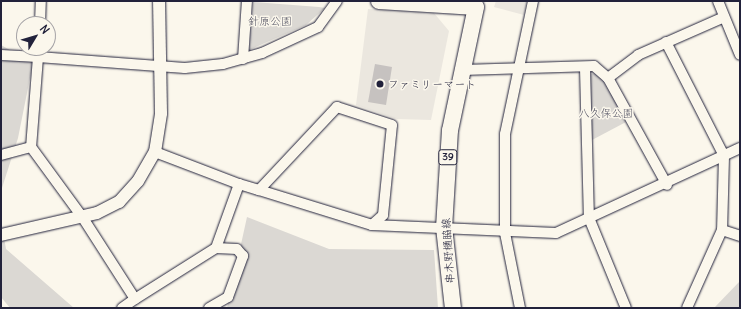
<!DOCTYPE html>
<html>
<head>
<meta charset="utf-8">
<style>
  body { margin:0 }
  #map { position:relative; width:741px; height:309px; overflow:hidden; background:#fbf7ec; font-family:Delius,"Klee One",sans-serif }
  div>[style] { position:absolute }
  .built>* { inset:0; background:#ebe7df }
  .green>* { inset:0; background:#dbd8d3 }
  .building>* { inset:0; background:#c6c2c0 }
  .roads { filter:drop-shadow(0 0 1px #22223b) drop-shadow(0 0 1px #22223b) }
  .minor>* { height:10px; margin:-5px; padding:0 5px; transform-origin:5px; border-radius:5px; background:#fbf7ec }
  .tertiary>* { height:12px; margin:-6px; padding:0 6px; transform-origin:6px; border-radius:6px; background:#fbf7ec }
  .primary>* { height:16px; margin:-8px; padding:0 8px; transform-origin:8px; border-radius:8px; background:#fbf7ec }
  .dots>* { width:11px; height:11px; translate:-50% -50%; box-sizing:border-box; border:2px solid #fbf7ec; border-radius:50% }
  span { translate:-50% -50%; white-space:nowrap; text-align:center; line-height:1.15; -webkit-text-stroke:3px #fbf7ec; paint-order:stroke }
  .shield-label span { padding:1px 3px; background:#fbf7ec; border:1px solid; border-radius:3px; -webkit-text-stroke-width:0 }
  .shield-label { font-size:10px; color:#22223b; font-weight:700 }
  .park-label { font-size:11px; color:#505061 }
  .poi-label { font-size:11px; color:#22223b }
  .left { translate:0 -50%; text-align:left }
  .street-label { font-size:11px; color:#22223b }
  .frame { position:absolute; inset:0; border:2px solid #22223b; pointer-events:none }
  .north { position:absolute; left:16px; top:16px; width:40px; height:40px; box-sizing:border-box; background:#fbf7ec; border:1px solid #a4a2a5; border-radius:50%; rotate:52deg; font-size:11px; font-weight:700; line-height:16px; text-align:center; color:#22223b }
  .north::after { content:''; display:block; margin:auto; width:14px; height:18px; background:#22223b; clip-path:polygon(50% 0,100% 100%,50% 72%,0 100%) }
</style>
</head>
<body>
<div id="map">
  <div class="built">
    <i style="clip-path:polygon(496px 1px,527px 1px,524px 15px,494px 7px)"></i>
    <i style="clip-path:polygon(368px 9px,434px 13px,449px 31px,431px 120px,397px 119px,356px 105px)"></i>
  </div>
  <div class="green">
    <i style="clip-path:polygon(253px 2px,319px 7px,325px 8px,306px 25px,249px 50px)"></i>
    <i style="clip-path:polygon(1px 45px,33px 63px,18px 138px,1px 191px)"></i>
    <i style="clip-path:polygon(596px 73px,616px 96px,627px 119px,626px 122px,592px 140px,589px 137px,588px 75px)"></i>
    <i style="clip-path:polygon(247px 217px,329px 249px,434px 250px,438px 308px,227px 308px)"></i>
    <i style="clip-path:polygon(1px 221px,6px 249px,74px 308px,10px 308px,1px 297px)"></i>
    <i style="clip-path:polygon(740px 281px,740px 308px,714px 308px)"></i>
  </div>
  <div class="building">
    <i style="clip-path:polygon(375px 64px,392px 67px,386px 105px,368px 102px)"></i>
  </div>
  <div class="roads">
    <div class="minor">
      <i style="left:718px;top:1px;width:58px;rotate:67.8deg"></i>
      <i style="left:40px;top:24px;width:23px;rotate:-88deg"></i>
      <i style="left:666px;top:42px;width:128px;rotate:63deg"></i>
      <i style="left:724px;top:156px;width:74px;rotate:91.5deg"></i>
      <i style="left:722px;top:230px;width:85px;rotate:114.2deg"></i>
      <i style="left:38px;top:48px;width:9px;rotate:90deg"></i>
      <i style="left:38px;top:57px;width:147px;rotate:4.3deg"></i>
      <i style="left:185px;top:68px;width:38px;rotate:-6deg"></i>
      <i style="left:223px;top:64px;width:41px;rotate:-15.8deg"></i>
      <i style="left:262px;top:53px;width:62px;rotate:-24.9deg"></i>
      <i style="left:318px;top:27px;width:32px;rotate:-54deg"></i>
      <i style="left:1px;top:55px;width:37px;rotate:3deg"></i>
      <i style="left:38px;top:57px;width:90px;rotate:94.4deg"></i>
      <i style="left:31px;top:147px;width:88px;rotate:53.8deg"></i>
      <i style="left:83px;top:218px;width:96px;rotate:57.3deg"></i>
      <i style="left:135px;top:299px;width:96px;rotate:-32.2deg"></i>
      <i style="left:216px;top:248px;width:68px;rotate:-70.2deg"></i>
      <i style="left:243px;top:59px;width:58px;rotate:-86.1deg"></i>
      <i style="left:585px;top:68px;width:150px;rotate:88.5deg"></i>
      <i style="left:589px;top:218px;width:97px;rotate:67.7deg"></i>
      <i style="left:462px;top:70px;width:132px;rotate:-1.7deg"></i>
      <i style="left:594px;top:66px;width:18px;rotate:41deg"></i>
      <i style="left:608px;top:78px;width:122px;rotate:61.1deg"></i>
      <i style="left:608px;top:78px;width:38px;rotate:-37deg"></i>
      <i style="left:638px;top:55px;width:94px;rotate:-23.8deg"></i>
      <i style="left:155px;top:152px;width:90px;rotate:20.9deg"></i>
      <i style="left:239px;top:184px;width:21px;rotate:17deg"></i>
      <i style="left:259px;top:190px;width:118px;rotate:17.2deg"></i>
      <i style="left:372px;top:225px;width:15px;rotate:-42deg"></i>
      <i style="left:383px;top:215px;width:90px;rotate:-84.3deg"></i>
      <i style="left:392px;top:125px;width:58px;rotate:-161.9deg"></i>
      <i style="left:337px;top:107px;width:114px;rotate:133.2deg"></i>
      <i style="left:1px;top:155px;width:31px;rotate:-15deg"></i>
      <i style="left:372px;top:225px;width:184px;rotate:2.5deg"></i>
      <i style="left:556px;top:233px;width:203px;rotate:-24.8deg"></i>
      <i style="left:722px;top:230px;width:19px;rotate:18deg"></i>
      <i style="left:122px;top:308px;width:16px;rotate:-35deg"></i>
      <i style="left:209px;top:308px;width:22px;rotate:-30deg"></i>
      <i style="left:228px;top:297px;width:44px;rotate:-69.9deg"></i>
      <i style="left:243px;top:256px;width:9px;rotate:-131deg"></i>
      <i style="left:237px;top:249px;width:21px;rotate:-177deg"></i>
      <i style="left:520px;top:308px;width:76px;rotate:-101.3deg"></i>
      <i style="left:505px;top:233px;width:99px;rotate:-90deg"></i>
      <i style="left:505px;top:134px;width:136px;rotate:-78.1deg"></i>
    </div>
    <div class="tertiary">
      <i style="left:1px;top:235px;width:98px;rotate:-12.9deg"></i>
      <i style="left:97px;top:213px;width:25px;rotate:-27deg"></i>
      <i style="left:119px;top:202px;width:28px;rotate:-48deg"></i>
      <i style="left:138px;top:181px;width:34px;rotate:-60deg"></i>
      <i style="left:155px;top:152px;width:39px;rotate:-81deg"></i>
      <i style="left:161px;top:113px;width:112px;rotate:-91deg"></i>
    </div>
    <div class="primary">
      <i style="left:379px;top:1px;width:97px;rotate:3.5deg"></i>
      <i style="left:476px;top:7px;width:126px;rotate:101.9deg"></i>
      <i style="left:450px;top:130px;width:97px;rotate:93.5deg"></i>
      <i style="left:444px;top:227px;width:81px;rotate:83.7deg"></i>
    </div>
  </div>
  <div class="dots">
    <i style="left:380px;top:84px;background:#22223b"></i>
  </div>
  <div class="shield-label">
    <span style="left:448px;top:157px">39</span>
  </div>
  <div class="park-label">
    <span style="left:270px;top:21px">針原公園</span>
    <span style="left:606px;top:113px">八久保公園</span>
  </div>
  <div class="poi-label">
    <span class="left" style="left:388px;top:84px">ファミリーマート</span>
  </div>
  <div class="street-label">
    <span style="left:448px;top:251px;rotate:-94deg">串木野樋脇線</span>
  </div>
  <div class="frame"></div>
  <div class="north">N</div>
</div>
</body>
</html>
